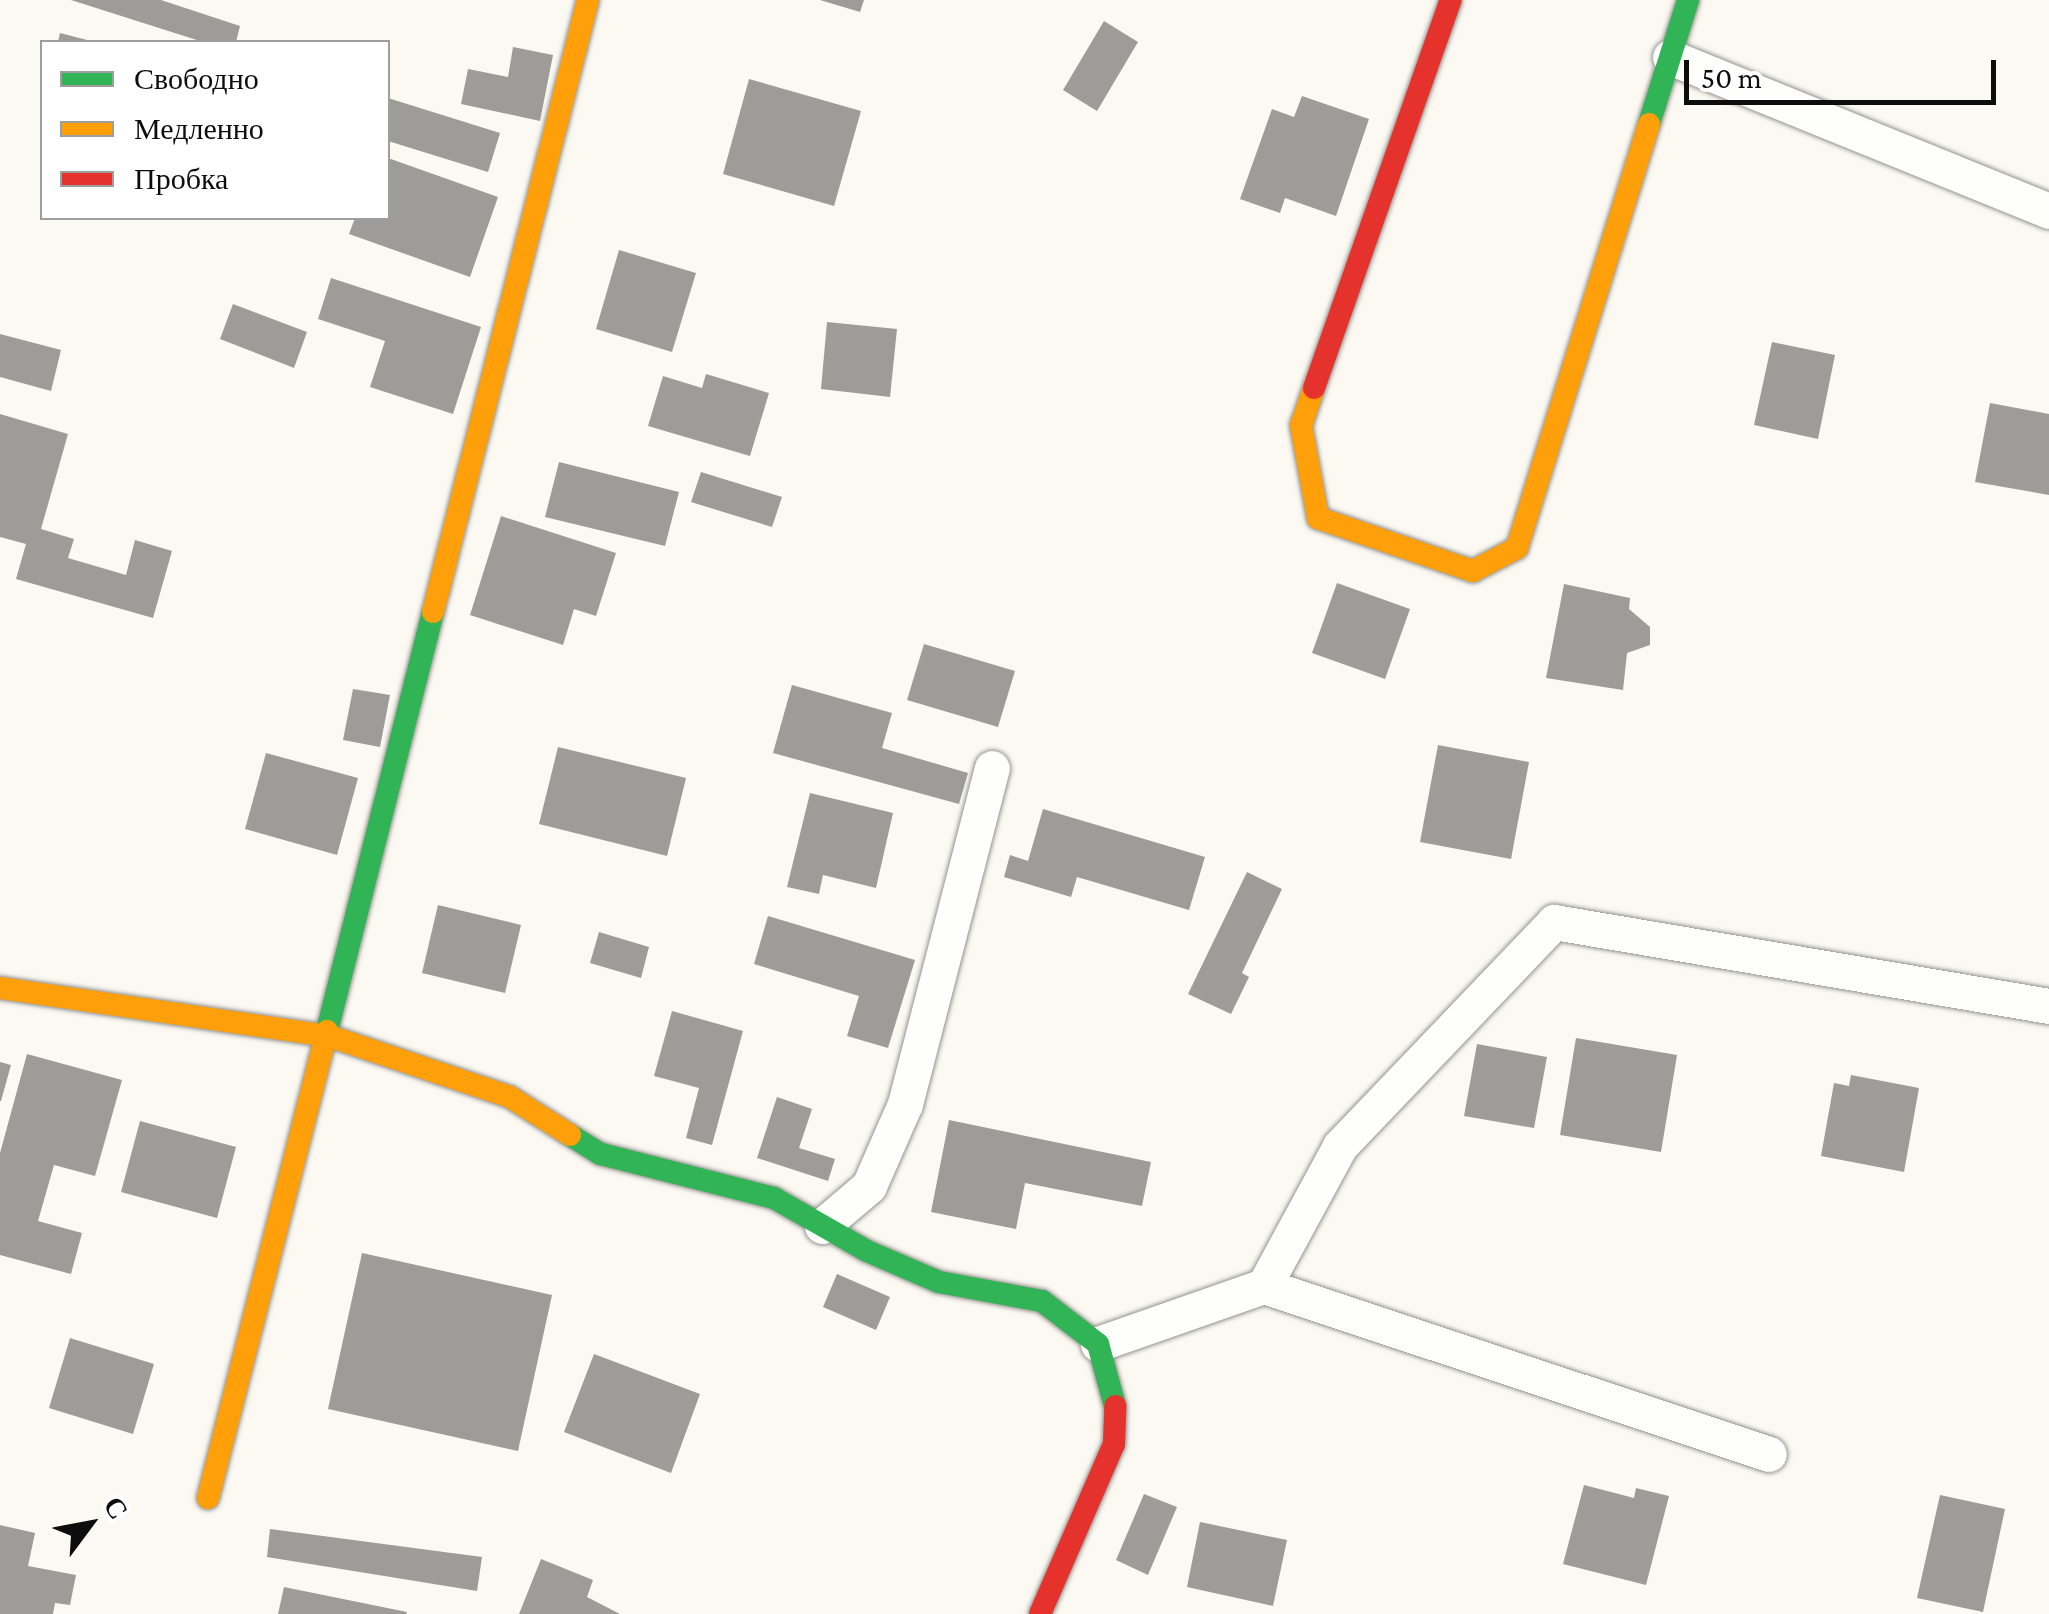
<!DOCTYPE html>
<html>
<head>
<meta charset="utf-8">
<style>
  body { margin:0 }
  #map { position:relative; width:2049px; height:1614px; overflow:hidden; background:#fbf9f2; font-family:"Crimson Pro",serif }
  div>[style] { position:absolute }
  .building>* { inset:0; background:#9e9c98 }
  .roads { filter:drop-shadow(0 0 2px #949390) drop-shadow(0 0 2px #949390) }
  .street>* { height:35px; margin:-17.5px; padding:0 17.5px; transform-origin:17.5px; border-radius:17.5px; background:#fefefd }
  .fast>* { height:22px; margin:-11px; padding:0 11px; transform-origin:11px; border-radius:11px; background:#30b455 }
  .slow>* { height:22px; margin:-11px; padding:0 11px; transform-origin:11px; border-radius:11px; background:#ff9f0a }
  .jam>* { height:22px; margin:-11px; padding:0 11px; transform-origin:11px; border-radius:11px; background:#e5322d }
  span { translate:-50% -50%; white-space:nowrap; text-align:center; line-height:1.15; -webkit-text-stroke:10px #fff; paint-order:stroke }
  .legend { position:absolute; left:40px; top:40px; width:350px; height:180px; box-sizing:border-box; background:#fff; border:2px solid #9e9e9e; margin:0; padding:12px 18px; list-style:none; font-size:30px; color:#0d0d0d }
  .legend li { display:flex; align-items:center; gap:20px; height:50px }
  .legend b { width:50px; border:2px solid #9e9e9e }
  .north { position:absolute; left:40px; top:1474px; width:100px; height:100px; -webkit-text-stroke:8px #fff; paint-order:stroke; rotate:58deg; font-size:28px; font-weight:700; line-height:40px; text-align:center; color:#0d0d0d }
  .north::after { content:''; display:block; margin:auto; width:35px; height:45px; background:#0d0d0d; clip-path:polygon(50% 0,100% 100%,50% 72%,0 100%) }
  .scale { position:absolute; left:1684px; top:60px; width:312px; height:45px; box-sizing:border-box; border:5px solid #0d0d0d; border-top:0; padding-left:12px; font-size:30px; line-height:35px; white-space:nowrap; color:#0d0d0d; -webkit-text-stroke:8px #fff; paint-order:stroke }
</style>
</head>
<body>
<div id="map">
  <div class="building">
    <i style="clip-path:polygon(71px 0,161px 0,240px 26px,236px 42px,203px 42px)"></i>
    <i style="clip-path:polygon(820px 0,864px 0,860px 12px)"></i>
    <i style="clip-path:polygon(1104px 21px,1138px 42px,1097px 111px,1063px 90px)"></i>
    <i style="clip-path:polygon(60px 33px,91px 41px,91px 42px,58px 42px)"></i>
    <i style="clip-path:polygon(513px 47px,553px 55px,540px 121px,461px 104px,468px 69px,508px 77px)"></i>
    <i style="clip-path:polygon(749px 79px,861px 111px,834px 206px,723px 174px)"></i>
    <i style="clip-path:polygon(1302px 96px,1369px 119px,1336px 216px,1285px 198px,1280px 213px,1240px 199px,1272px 109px,1294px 117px)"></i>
    <i style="clip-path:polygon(388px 98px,500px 133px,488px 172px,388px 141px)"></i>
    <i style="clip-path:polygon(388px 158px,498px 197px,470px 277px,349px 234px,355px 218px,388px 218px)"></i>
    <i style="clip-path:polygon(619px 250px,696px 273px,672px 352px,596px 329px)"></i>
    <i style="clip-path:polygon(331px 278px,481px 327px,453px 414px,370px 387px,385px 341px,318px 319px)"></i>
    <i style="clip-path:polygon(233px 304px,307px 332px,294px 368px,220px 339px)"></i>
    <i style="clip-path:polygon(827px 322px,897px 329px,890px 397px,821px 389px)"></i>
    <i style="clip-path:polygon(0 334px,61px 350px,51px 391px,0 377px)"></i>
    <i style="clip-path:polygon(1772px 342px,1835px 355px,1818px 439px,1754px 425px)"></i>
    <i style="clip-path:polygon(706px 374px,769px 393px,750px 456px,648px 426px,663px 376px,702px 388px)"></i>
    <i style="clip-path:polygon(1990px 403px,2049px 414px,2049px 495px,1975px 482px)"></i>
    <i style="clip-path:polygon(0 414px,68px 434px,41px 529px,74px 539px,68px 558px,126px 575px,135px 540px,172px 551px,153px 618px,16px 579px,26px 544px,0 537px)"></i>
    <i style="clip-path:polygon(559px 462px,679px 492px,665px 546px,545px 517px)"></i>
    <i style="clip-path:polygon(701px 472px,782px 497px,772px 527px,691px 502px)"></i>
    <i style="clip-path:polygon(501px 516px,616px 553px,596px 616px,574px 609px,563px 645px,470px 615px)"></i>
    <i style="clip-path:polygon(1337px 583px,1410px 609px,1385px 679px,1312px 653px)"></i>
    <i style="clip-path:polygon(1564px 584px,1630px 598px,1629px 609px,1650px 627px,1650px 645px,1627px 653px,1623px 690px,1546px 678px)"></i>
    <i style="clip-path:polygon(924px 644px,1015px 671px,998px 727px,907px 700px)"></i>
    <i style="clip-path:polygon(792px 685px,892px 713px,882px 748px,968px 773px,959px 804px,773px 753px)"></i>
    <i style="clip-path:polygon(353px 689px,390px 695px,380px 747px,343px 740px)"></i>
    <i style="clip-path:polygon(1438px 745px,1529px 762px,1511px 859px,1420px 842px)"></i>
    <i style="clip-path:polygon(558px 747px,686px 778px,667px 856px,539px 824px)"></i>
    <i style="clip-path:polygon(266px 753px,358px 778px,337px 855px,245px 829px)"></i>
    <i style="clip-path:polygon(810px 793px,893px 813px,876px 888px,823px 875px,819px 894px,787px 887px)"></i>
    <i style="clip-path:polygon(1043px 809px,1205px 857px,1189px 910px,1077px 877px,1071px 897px,1004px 877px,1010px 855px,1028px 861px)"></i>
    <i style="clip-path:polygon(1247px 872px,1282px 889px,1242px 973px,1249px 977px,1231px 1014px,1188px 994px)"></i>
    <i style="clip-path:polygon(438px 905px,521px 925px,505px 993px,422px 973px)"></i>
    <i style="clip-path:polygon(768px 916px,915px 960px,888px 1048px,847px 1036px,859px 996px,754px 964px)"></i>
    <i style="clip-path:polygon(599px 932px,649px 947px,641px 978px,590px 963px)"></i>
    <i style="clip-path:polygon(672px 1011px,743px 1031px,712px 1145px,686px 1138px,699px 1088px,654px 1076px)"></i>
    <i style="clip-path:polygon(1576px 1038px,1677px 1055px,1661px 1152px,1560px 1135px)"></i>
    <i style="clip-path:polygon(1477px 1044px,1547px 1057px,1534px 1128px,1464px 1116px)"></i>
    <i style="clip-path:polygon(27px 1054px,122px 1080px,95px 1176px,54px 1165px,38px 1221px,82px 1233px,71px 1274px,0 1255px,0 1153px)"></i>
    <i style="clip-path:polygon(0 1062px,11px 1065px,1px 1101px,0 1101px)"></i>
    <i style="clip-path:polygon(1851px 1075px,1919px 1088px,1904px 1172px,1821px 1156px,1834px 1083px,1849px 1086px)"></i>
    <i style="clip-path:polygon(777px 1097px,812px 1109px,799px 1148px,835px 1159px,828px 1181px,757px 1158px)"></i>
    <i style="clip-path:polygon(949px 1120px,1151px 1162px,1142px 1206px,1025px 1183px,1016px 1229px,931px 1212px)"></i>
    <i style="clip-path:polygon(140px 1121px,236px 1147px,217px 1218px,121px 1192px)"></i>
    <i style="clip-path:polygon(362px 1253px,552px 1295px,518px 1451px,328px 1409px)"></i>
    <i style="clip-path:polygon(837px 1274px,890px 1297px,876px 1330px,823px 1307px)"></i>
    <i style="clip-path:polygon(70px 1338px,154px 1364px,133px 1434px,49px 1408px)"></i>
    <i style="clip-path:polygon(594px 1354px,700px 1394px,671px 1473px,564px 1432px)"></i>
    <i style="clip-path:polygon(1584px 1485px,1634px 1498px,1636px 1488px,1669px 1496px,1646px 1585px,1563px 1564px)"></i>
    <i style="clip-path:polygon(1144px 1494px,1177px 1507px,1148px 1575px,1116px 1560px)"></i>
    <i style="clip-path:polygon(1940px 1495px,2005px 1509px,1983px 1612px,1917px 1598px)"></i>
    <i style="clip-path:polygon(1200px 1522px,1287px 1540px,1273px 1606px,1187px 1587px)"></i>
    <i style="clip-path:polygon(0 1525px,35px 1533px,28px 1566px,76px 1575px,70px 1605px,55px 1603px,53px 1614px,0 1614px)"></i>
    <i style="clip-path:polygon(270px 1529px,482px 1557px,477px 1591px,267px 1557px)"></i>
    <i style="clip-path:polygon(541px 1559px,593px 1580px,587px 1597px,620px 1614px,519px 1614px)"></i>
    <i style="clip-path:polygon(284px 1587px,407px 1612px,406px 1614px,278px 1614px)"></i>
  </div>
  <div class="roads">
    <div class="street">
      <i style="left:1670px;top:57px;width:409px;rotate:22.1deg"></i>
      <i style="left:822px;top:1226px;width:62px;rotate:-40.4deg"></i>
      <i style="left:869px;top:1186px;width:90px;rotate:-66.3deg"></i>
      <i style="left:905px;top:1104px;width:347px;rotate:-75.5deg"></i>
      <i style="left:1264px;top:1286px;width:532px;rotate:18.4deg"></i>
      <i style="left:1098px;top:1344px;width:176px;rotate:-19.3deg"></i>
      <i style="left:1264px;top:1286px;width:159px;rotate:-61.5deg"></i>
      <i style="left:1340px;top:1146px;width:310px;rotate:-46.3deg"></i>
      <i style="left:1554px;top:922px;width:502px;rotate:9.63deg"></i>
    </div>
    <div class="fast">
      <i style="left:1649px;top:124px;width:130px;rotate:-72.5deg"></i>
      <i style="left:327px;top:1031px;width:432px;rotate:-75.8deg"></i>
      <i style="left:570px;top:1135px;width:36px;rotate:32deg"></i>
      <i style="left:601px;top:1154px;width:179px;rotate:14.3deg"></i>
      <i style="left:774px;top:1198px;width:107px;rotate:29.7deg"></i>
      <i style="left:867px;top:1251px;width:78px;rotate:23.3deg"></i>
      <i style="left:939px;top:1282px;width:105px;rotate:10.5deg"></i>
      <i style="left:1042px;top:1301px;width:71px;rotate:37.5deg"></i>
      <i style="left:1098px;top:1344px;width:64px;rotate:74.7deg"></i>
    </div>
    <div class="slow">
      <i style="left:1314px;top:388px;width:39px;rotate:109deg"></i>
      <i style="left:1301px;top:425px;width:95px;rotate:79.6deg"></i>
      <i style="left:1318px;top:518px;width:164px;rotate:18.9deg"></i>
      <i style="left:1473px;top:571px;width:50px;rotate:-27.6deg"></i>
      <i style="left:1517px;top:548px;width:444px;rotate:-72.7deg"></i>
      <i style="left:433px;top:612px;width:631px;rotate:-75.79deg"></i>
      <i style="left:0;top:988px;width:332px;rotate:8.3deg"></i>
      <i style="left:329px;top:1036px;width:191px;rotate:18.6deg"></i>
      <i style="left:510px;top:1097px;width:71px;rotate:32.3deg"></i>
      <i style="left:208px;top:1498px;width:482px;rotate:-75.7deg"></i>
    </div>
    <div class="jam">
      <i style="left:1314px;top:388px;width:411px;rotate:-70.6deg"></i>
      <i style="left:1040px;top:1614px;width:185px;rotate:-66.5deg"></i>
      <i style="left:1114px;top:1444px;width:38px;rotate:-88deg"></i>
    </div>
  </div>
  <ul class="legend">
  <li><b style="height:12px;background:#30b455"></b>Свободно</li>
  <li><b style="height:12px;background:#ff9f0a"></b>Медленно</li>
  <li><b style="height:12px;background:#e5322d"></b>Пробка</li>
  </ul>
  <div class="north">С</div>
  <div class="scale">50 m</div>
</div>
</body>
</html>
